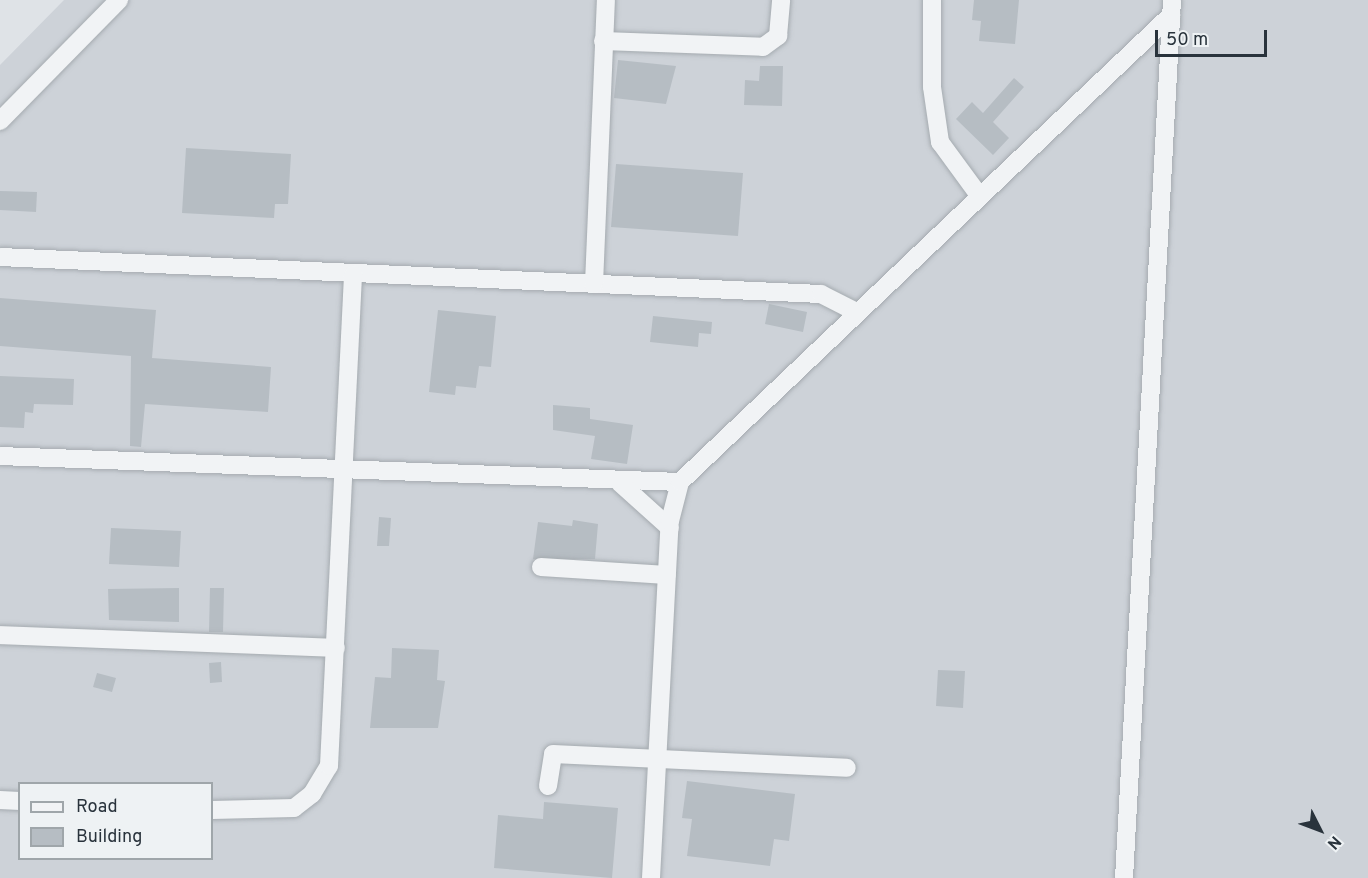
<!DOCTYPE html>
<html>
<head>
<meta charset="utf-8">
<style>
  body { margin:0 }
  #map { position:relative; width:1368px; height:878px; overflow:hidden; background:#dfe3e7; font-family:Overpass,sans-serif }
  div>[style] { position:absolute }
  .built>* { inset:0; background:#cdd2d8 }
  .building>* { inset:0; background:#b6bdc3 }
  .roads { filter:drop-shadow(0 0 2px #a5abb0) drop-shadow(0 0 2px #a5abb0) }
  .minor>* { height:18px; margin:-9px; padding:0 9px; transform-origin:9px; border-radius:9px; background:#f1f3f5 }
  span { translate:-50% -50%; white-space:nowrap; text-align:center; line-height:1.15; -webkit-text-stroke:4.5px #eef2f4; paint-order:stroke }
  .legend { position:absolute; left:18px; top:782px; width:195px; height:78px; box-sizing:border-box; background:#eef2f4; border:2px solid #9fa6aa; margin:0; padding:8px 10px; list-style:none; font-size:18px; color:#29333c }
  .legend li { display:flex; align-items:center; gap:12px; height:30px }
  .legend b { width:30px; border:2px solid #9fa6aa }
  .north { position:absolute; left:1290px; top:800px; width:60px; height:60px; -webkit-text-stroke:4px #eef2f4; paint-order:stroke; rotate:132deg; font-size:16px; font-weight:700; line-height:24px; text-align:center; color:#29333c }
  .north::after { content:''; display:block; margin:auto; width:21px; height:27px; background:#29333c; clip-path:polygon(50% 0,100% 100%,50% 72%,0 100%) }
  .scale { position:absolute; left:1155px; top:30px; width:112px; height:27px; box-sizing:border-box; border:3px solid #29333c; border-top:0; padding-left:8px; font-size:18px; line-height:21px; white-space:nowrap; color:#29333c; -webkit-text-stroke:4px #eef2f4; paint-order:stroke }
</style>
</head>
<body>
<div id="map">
  <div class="built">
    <i style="clip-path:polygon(evenodd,64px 0,1368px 0,1368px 878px,0 878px,0 65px,64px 0,20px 784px,212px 784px,212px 858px,20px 858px,20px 784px)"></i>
  </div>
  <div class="building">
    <i style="clip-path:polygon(974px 0,1019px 0,1015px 44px,979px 41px,981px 21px,972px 20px)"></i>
    <i style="clip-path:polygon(618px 60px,676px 66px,666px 104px,614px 98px)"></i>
    <i style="clip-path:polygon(760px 66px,783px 66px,782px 106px,744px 105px,745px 80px,759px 81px)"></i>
    <i style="clip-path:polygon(1014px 78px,1024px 87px,993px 122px,1009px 138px,993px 155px,956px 119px,972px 102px,983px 113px)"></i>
    <i style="clip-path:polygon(186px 148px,291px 154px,288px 204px,275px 204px,274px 218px,182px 213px)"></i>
    <i style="clip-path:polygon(616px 164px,743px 173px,738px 236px,611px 227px)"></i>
    <i style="clip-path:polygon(0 191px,37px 192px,36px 212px,0 210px)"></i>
    <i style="clip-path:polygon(0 298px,156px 310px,152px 358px,271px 367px,268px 412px,145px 404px,141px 447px,130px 446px,131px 356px,0 346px)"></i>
    <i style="clip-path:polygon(769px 304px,807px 312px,803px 332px,765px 324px)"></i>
    <i style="clip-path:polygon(438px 310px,496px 316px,491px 367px,479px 366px,476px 388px,456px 386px,455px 395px,429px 392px)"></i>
    <i style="clip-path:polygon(653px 316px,712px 322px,711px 334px,699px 333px,698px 347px,650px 342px)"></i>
    <i style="clip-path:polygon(0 376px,74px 379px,73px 405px,34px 404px,33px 413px,25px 412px,24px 428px,0 427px)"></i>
    <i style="clip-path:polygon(553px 405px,590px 408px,590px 419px,633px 425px,627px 464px,591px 459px,595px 436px,553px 430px)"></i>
    <i style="clip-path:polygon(379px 517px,391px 518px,389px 546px,377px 546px)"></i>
    <i style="clip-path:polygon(573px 520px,598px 524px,595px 559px,533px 559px,538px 522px,572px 526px)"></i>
    <i style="clip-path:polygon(111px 528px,181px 531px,179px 567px,109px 564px)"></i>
    <i style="clip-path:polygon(179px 588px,179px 622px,109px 620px,108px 589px)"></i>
    <i style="clip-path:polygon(210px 588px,224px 588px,223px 632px,209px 632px)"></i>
    <i style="clip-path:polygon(392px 648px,439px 650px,437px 680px,445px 681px,438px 728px,370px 728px,375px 677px,391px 678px)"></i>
    <i style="clip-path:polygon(221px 662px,222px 682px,210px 683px,209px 663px)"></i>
    <i style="clip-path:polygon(938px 670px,965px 671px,963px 708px,936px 706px)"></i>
    <i style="clip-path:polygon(97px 673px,116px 678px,112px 692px,93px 687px)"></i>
    <i style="clip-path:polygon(687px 781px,795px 794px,789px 841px,774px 839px,770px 866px,687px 856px,692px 819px,682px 818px)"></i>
    <i style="clip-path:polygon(544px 802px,618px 808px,612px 878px,494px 868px,498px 815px,543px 819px)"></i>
  </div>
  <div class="roads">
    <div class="minor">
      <i style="left:932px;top:0;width:87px;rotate:90deg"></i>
      <i style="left:932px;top:87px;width:56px;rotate:81.7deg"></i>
      <i style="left:940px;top:142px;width:64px;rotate:53.8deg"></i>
      <i style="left:603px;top:41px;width:160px;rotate:2.1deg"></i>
      <i style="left:763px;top:47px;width:19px;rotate:-36deg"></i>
      <i style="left:778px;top:36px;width:36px;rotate:-85deg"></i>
      <i style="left:0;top:121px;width:170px;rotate:-45.5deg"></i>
      <i style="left:0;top:257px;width:822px;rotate:2.58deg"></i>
      <i style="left:821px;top:294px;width:37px;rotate:27deg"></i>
      <i style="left:594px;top:284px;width:284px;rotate:-87.6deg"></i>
      <i style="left:0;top:456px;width:680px;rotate:2.19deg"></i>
      <i style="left:620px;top:483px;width:67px;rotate:42deg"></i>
      <i style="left:541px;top:567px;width:126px;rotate:3.6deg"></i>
      <i style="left:0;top:635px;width:336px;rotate:2.2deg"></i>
      <i style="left:548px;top:786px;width:32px;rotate:-81deg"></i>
      <i style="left:553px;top:754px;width:294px;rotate:2.7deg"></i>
      <i style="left:0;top:800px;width:20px;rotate:3deg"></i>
      <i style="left:212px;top:810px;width:82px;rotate:-1.4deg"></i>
      <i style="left:294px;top:808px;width:23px;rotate:-38deg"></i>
      <i style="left:312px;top:794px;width:33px;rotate:-59deg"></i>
      <i style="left:329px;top:766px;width:492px;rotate:-87.2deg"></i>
      <i style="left:651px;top:878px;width:358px;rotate:-87deg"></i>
      <i style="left:670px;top:521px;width:40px;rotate:-75.6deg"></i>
      <i style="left:680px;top:482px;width:678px;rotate:-43.56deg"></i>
      <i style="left:1124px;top:878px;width:879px;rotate:-86.87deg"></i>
    </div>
  </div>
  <ul class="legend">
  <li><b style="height:8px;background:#f1f3f5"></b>Road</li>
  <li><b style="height:16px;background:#b6bdc3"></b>Building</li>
  </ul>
  <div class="north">N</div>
  <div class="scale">50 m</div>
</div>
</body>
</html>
